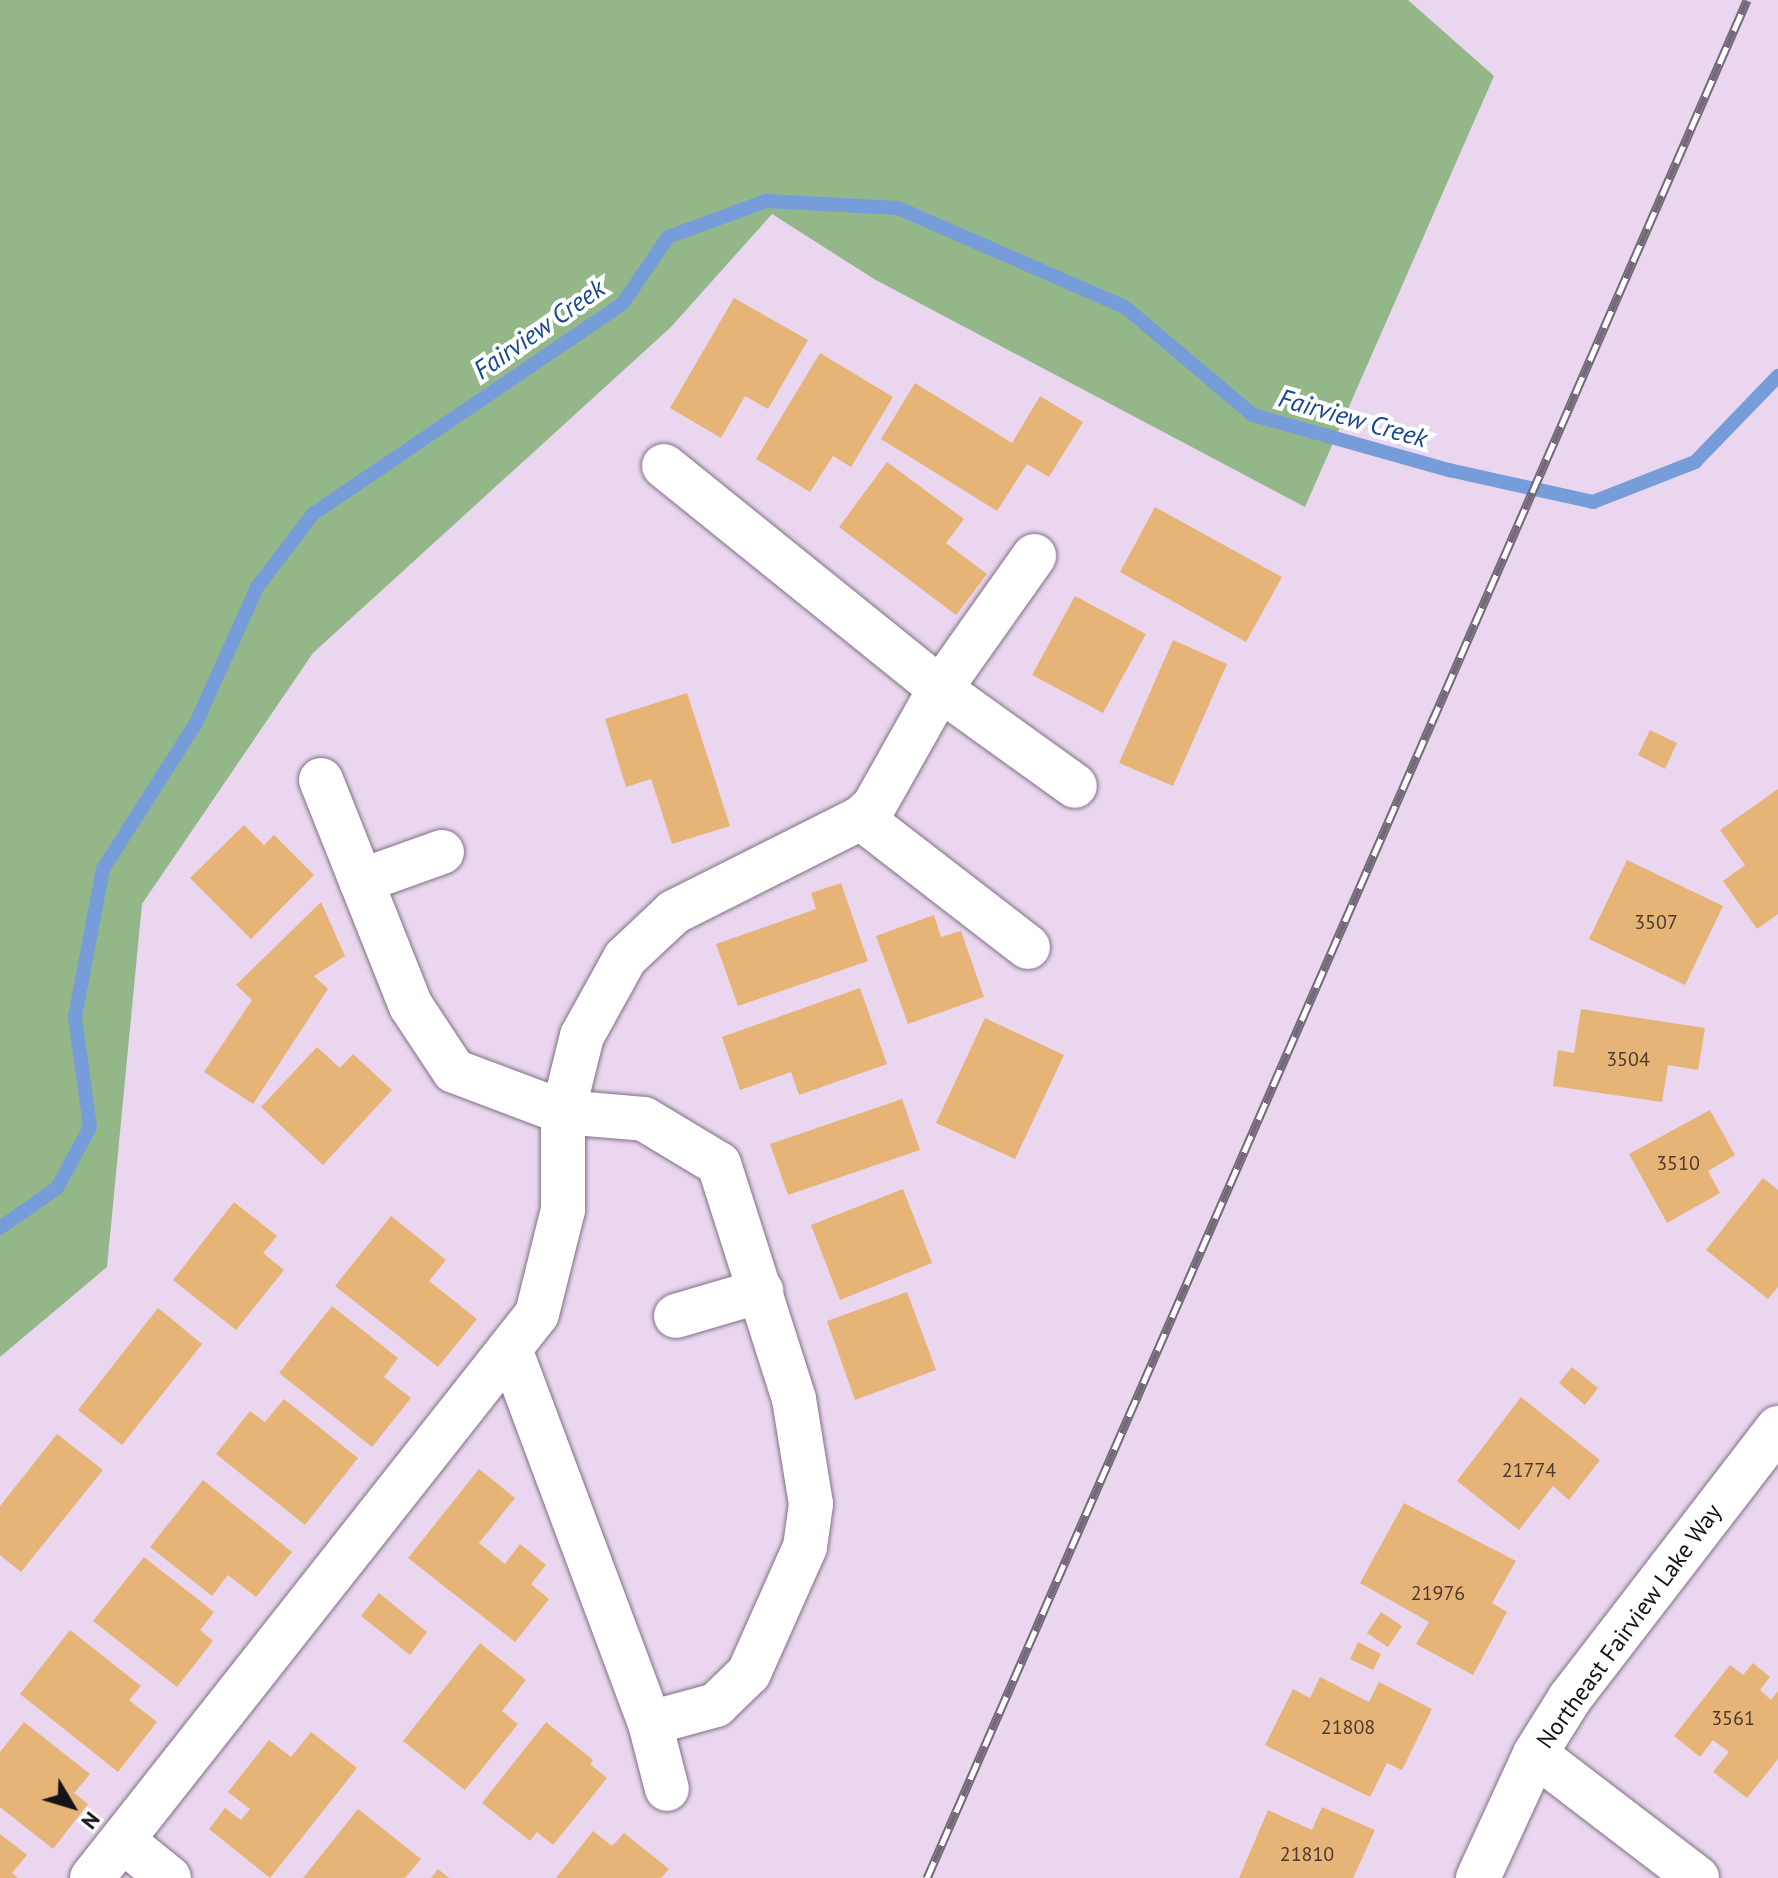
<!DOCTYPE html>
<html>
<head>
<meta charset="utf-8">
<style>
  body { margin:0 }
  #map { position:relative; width:1778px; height:1878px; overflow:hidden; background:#ead7ef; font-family:"PT Sans",sans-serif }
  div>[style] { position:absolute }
  .green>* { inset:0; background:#93b789 }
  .stream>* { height:14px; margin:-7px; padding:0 7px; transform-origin:7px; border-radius:7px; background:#769dd9 }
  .building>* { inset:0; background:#e6b476 }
  .roads { filter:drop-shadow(0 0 2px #806f85) drop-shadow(0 0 2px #806f85) }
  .minor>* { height:44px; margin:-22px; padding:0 22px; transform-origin:22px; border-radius:22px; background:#fff }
  .rail>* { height:9px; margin-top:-4.5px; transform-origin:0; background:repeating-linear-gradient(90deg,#fff 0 18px,#746978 0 36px); box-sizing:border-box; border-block:2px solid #746978 }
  span { translate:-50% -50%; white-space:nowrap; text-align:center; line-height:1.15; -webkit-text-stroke:8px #fff; paint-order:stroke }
  .number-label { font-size:20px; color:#4c3a31 }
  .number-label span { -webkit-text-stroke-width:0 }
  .street-label { font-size:24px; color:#18121a }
  .water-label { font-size:26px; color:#18478e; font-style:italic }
  .north { position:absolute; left:32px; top:1766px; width:80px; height:80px; -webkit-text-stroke:6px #fff; paint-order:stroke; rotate:128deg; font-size:22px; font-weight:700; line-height:32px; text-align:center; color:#18121a }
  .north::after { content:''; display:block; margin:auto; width:28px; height:36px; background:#18121a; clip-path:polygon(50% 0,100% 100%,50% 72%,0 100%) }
</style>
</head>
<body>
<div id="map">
  <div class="green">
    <i style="clip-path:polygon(0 0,1408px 0,1494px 76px,1305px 507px,874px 279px,772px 214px,671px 327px,313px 653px,142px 904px,107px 1267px,0 1357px)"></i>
  </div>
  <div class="stream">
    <i style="left:0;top:1228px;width:70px;rotate:-35.1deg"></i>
    <i style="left:57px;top:1188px;width:69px;rotate:-61.6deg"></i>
    <i style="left:90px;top:1127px;width:111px;rotate:-97.8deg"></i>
    <i style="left:75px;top:1017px;width:151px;rotate:-79.3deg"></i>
    <i style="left:103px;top:869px;width:173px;rotate:-57.5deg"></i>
    <i style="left:196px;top:723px;width:149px;rotate:-65.8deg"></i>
    <i style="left:257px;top:587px;width:92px;rotate:-52.5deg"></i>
    <i style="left:313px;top:514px;width:375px;rotate:-34.2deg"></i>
    <i style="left:623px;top:303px;width:80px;rotate:-55.7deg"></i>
    <i style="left:668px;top:237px;width:104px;rotate:-20.2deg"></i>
    <i style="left:766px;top:201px;width:132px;rotate:3deg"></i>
    <i style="left:898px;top:208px;width:248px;rotate:23.6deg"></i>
    <i style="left:1125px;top:307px;width:167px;rotate:40.2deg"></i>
    <i style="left:1253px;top:415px;width:204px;rotate:15.7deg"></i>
    <i style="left:1449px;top:470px;width:148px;rotate:12.5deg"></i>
    <i style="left:1593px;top:502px;width:110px;rotate:-21.4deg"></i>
    <i style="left:1695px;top:462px;width:120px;rotate:-46deg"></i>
  </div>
  <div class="building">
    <i style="clip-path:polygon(734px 298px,808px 340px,768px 409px,745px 396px,721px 438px,670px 408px)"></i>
    <i style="clip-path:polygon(820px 353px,893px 397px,851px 467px,833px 456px,810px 492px,756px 459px)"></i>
    <i style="clip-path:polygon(915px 383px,1012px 443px,1040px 396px,1083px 422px,1049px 477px,1027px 464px,997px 511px,881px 439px)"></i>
    <i style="clip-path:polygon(887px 462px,964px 519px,946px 543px,987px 574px,956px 615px,839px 527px)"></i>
    <i style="clip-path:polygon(1155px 507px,1282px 577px,1246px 642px,1120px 572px)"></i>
    <i style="clip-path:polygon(1075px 596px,1146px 634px,1103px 713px,1032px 675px)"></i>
    <i style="clip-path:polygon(1173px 640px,1227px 664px,1173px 786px,1119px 763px)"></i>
    <i style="clip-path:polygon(687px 693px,730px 826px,672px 844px,651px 779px,626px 787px,605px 719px)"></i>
    <i style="clip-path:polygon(1650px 730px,1677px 743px,1665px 769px,1638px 755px)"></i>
    <i style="clip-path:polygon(1778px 789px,1778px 914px,1757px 929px,1723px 881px,1745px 865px,1720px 830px)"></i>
    <i style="clip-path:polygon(244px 825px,264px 845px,274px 835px,314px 875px,251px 939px,190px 878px)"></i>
    <i style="clip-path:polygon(1627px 860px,1723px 906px,1685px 985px,1589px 939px)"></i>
    <i style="clip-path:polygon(841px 883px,868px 961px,738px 1006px,716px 944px,816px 909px,811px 893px)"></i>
    <i style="clip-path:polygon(321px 902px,345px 956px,314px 976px,328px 989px,253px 1104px,204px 1072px,252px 1000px,236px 985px)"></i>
    <i style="clip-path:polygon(934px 915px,941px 937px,961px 931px,984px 997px,908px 1024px,876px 936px)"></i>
    <i style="clip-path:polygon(860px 988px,887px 1064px,799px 1095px,791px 1072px,740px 1090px,722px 1037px)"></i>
    <i style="clip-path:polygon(1581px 1009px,1705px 1028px,1698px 1070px,1668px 1065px,1662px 1102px,1553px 1086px,1558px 1050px,1574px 1053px)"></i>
    <i style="clip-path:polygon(985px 1018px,1064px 1055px,1015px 1159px,936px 1123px)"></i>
    <i style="clip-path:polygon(317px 1047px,340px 1068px,353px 1054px,392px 1090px,323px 1165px,261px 1107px)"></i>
    <i style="clip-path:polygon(902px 1099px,920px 1150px,788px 1195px,770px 1144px)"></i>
    <i style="clip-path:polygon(1710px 1110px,1735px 1155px,1708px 1171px,1720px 1193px,1667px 1223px,1629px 1154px)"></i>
    <i style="clip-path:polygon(1763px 1178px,1778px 1190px,1778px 1287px,1768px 1299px,1706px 1250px)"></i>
    <i style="clip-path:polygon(903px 1189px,932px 1263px,840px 1300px,811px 1225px)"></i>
    <i style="clip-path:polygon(234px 1202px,277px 1236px,263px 1253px,284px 1270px,236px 1330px,173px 1280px)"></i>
    <i style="clip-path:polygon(391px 1216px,446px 1260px,429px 1281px,477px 1319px,438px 1367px,335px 1286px)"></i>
    <i style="clip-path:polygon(907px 1292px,936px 1370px,855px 1400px,827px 1321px)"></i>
    <i style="clip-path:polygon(332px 1306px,398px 1358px,384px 1377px,411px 1398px,372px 1447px,279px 1373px)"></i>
    <i style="clip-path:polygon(158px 1308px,202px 1344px,122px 1445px,78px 1410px)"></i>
    <i style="clip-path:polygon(1572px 1367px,1598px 1388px,1585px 1405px,1559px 1383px)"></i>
    <i style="clip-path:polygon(1521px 1397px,1600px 1460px,1569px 1500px,1553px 1486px,1519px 1530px,1457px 1481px)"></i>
    <i style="clip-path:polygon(284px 1399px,358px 1458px,305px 1525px,216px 1454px,250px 1411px,265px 1422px)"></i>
    <i style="clip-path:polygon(57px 1434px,103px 1470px,21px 1572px,0 1555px,0 1506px)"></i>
    <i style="clip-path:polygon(479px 1469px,515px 1498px,479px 1543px,505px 1564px,520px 1544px,546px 1565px,531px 1584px,549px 1599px,515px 1642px,408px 1558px)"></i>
    <i style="clip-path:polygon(203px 1480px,292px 1552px,256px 1597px,228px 1575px,212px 1596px,150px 1547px)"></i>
    <i style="clip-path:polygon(1404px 1503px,1516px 1561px,1492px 1603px,1507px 1612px,1473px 1675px,1416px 1644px,1429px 1622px,1360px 1583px)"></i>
    <i style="clip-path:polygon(144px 1557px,214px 1612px,200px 1630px,213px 1641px,177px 1687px,93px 1621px)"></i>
    <i style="clip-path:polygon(379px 1593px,427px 1632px,410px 1655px,361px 1616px)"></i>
    <i style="clip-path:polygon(1381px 1612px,1402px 1626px,1388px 1647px,1367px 1633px)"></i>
    <i style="clip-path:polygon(70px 1630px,141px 1686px,129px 1700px,157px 1722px,118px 1772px,20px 1694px)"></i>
    <i style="clip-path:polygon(1358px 1642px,1381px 1654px,1373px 1670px,1350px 1659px)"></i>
    <i style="clip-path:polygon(480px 1643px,526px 1680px,502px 1711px,518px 1724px,465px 1790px,403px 1741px)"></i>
    <i style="clip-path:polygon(1753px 1663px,1770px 1677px,1760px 1690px,1771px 1700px,1778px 1691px,1778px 1759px,1747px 1798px,1713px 1772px,1729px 1752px,1713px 1740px,1700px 1757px,1674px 1736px,1730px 1665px,1743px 1675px)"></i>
    <i style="clip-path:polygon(1320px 1677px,1369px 1702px,1379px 1682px,1432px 1709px,1402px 1770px,1387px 1763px,1370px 1797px,1265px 1745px,1293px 1689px,1310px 1698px)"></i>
    <i style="clip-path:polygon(24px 1722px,90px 1774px,74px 1793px,88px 1804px,53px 1849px,0 1807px,0 1752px)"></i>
    <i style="clip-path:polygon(546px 1722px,593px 1760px,590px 1764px,607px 1778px,553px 1845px,537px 1832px,530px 1841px,482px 1803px)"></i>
    <i style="clip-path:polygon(311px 1732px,357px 1768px,270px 1878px,209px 1829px,225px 1808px,241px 1820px,250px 1809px,228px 1792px,269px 1740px,291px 1757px)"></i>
    <i style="clip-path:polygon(1322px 1807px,1375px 1830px,1353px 1878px,1239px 1878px,1268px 1810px,1312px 1830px)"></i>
    <i style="clip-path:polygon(358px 1809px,421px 1859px,405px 1878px,303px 1878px)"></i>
    <i style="clip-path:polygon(593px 1831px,612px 1846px,624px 1833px,669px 1869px,661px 1878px,556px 1878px)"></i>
    <i style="clip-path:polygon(0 1834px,27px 1855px,12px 1873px,18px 1878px,0 1878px)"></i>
    <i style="clip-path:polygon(438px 1869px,449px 1878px,431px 1878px)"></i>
  </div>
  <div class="roads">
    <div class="minor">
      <i style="left:664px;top:466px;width:355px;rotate:38.9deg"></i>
      <i style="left:940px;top:689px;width:166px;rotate:35.7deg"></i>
      <i style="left:321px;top:780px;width:243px;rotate:68.3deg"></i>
      <i style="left:411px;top:1006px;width:78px;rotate:56.5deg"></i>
      <i style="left:454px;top:1071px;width:116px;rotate:20.6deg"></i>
      <i style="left:563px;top:1112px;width:81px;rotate:4.9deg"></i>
      <i style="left:644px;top:1119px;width:87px;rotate:31deg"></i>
      <i style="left:719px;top:1164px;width:247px;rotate:72.3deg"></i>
      <i style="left:794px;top:1399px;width:106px;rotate:80.8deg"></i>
      <i style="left:811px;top:1504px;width:43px;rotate:97.9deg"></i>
      <i style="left:805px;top:1547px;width:138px;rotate:114deg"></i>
      <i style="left:749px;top:1673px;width:46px;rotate:135.9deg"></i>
      <i style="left:716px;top:1705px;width:68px;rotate:164.7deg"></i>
      <i style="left:861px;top:818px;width:211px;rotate:37.7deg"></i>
      <i style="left:361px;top:881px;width:86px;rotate:-19.7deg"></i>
      <i style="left:676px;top:1316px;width:89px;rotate:-16.4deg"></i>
      <i style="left:510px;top:1349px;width:399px;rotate:69.5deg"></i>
      <i style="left:650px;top:1723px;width:68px;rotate:75.6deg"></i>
      <i style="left:1535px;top:1754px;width:204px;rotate:37.4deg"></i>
      <i style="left:123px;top:1841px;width:59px;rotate:38.8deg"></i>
      <i style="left:92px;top:1878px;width:718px;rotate:-51.73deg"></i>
      <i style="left:537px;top:1314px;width:107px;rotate:-76deg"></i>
      <i style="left:563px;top:1210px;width:98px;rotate:-90deg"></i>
      <i style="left:563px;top:1112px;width:78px;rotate:-76deg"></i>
      <i style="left:582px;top:1036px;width:89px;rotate:-61.1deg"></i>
      <i style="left:625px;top:958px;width:67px;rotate:-43.2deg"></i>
      <i style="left:674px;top:912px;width:209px;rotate:-26.7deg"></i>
      <i style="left:861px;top:818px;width:18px;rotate:-43deg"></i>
      <i style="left:874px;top:806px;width:134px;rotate:-60.6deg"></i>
      <i style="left:940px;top:689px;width:163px;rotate:-54.7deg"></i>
      <i style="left:1478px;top:1878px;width:136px;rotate:-65.3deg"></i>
      <i style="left:1535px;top:1754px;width:66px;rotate:-58deg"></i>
      <i style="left:1570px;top:1698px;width:341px;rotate:-52.4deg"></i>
    </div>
  </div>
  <div class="rail">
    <i style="left:927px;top:1878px;width:2049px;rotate:-66.41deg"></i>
  </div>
  <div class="number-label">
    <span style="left:1656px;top:922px">3507</span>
    <span style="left:1628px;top:1059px">3504</span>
    <span style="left:1678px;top:1163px">3510</span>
    <span style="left:1529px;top:1470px">21774</span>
    <span style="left:1438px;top:1593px">21976</span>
    <span style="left:1733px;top:1718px">3561</span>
    <span style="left:1348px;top:1727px">21808</span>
    <span style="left:1307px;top:1854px">21810</span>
  </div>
  <div class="street-label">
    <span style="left:1629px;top:1626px;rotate:-54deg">Northeast Fairview Lake Way</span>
  </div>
  <div class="water-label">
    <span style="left:539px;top:329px;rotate:-35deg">Fairview Creek</span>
    <span style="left:1353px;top:418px;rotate:16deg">Fairview Creek</span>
  </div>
  <div class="north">N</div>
</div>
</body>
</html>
